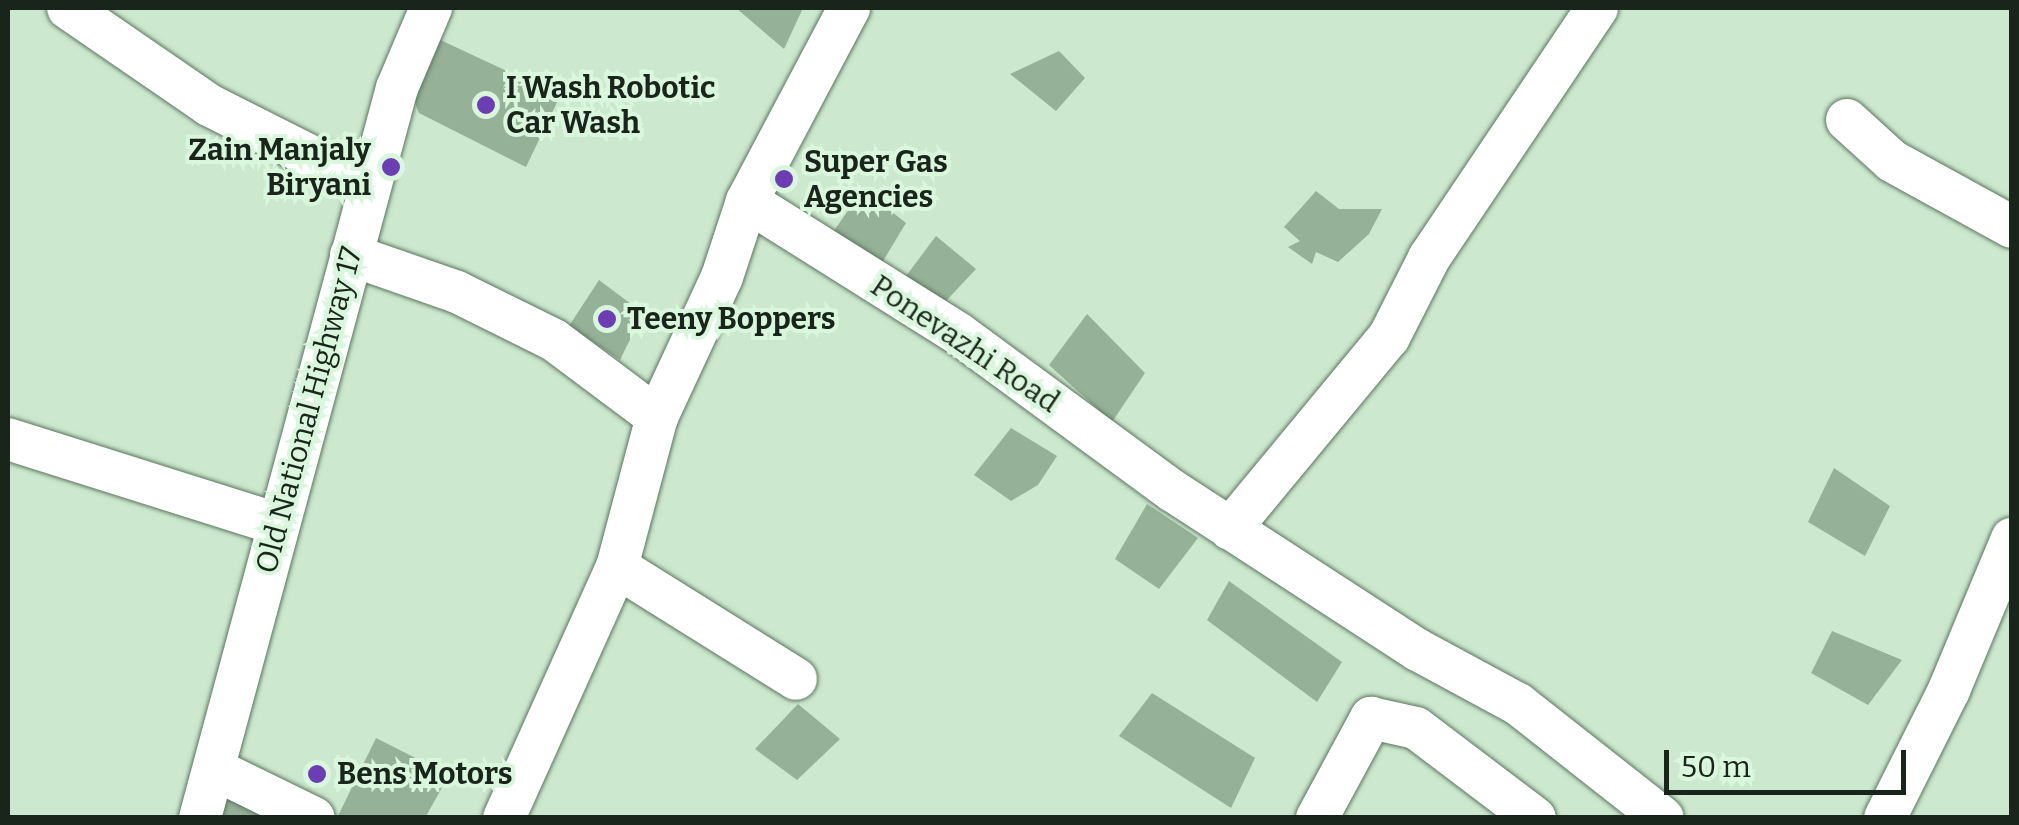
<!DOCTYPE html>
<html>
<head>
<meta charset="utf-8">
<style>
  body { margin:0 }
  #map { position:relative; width:2019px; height:825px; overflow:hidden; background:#cce9cf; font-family:Bitter,serif }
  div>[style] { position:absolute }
  .building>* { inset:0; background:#95b198 }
  .roads { filter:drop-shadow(0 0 2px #5b765e) drop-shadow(0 0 2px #5b765e) }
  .minor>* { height:42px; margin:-21px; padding:0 21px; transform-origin:21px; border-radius:21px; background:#fff }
  .dots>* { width:28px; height:28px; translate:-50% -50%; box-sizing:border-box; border:5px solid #d9f7dc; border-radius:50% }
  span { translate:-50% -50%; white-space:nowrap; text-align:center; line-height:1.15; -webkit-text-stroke:8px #d9f7dc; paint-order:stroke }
  .poi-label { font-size:30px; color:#19241a; font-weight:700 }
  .left { translate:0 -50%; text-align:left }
  .right { translate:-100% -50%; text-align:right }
  .street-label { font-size:30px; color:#19241a }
  .frame { position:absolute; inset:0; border:10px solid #19241a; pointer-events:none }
  .scale { position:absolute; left:1664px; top:750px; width:242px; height:45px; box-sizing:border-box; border:5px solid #19241a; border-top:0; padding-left:12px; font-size:30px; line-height:35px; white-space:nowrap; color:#19241a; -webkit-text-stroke:8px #d9f7dc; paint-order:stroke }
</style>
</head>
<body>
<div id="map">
  <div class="building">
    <i style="clip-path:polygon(736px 8px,803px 8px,784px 49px)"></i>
    <i style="clip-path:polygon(434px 37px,560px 96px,526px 167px,419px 113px,409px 88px)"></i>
    <i style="clip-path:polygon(1059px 51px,1085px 78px,1056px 111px,1010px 74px)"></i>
    <i style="clip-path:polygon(863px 189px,906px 223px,877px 271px,831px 235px)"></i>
    <i style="clip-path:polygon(1316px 191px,1339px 209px,1382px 209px,1369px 234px,1338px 262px,1316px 252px,1312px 264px,1288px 247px,1300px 241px,1284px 227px)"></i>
    <i style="clip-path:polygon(936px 236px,976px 269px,946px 301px,906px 276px)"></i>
    <i style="clip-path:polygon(599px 280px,643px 313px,620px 360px,569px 326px)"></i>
    <i style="clip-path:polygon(1087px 314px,1145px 373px,1112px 422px,1049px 365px)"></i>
    <i style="clip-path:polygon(1011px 428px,1057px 456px,1038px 485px,1011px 501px,974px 475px)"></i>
    <i style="clip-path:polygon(1834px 468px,1890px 506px,1865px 556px,1808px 522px)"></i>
    <i style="clip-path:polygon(1147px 504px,1198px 538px,1159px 589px,1115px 559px)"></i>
    <i style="clip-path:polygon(1229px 581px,1342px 662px,1317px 702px,1207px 620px)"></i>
    <i style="clip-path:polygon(1832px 631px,1902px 660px,1868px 705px,1811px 673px)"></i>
    <i style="clip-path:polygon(1152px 693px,1255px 758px,1231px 808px,1119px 736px)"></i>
    <i style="clip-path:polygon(798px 704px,840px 739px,797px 780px,755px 749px)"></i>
    <i style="clip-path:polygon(376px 738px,449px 775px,425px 818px,337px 818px)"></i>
    <i style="clip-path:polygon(217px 779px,299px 818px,206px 818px)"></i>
  </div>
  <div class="roads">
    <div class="minor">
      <i style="left:68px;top:8px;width:171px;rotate:34.5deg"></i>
      <i style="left:209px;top:105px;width:127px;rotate:26.8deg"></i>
      <i style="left:322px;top:162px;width:52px;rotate:16.7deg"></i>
      <i style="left:1847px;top:120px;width:61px;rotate:42.3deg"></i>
      <i style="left:1892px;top:161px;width:137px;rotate:28.8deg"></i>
      <i style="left:747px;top:201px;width:218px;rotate:-62.1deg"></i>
      <i style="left:351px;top:255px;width:112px;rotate:19.2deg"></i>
      <i style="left:457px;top:292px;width:108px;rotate:26.3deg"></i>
      <i style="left:554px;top:340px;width:129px;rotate:36.8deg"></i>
      <i style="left:657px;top:417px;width:154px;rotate:-65.1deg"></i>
      <i style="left:722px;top:277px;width:80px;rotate:-71.8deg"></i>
      <i style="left:747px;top:201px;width:250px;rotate:32.1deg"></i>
      <i style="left:959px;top:334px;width:265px;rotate:36.3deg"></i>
      <i style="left:1173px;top:491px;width:292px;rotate:33deg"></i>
      <i style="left:1418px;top:650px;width:114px;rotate:28.4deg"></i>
      <i style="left:1518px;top:704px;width:184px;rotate:38.2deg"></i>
      <i style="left:8px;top:439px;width:283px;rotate:17.5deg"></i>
      <i style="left:1230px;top:529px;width:249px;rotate:-50.4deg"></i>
      <i style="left:1389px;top:337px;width:89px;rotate:-63.1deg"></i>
      <i style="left:1429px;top:258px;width:301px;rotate:-56.1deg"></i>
      <i style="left:617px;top:567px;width:211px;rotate:32deg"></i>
      <i style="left:214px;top:769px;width:111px;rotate:26.1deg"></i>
      <i style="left:200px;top:818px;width:756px;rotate:-74.9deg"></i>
      <i style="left:397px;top:88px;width:87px;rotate:-67deg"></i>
      <i style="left:504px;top:818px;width:275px;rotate:-65.8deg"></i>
      <i style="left:617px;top:567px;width:155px;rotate:-75.1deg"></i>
      <i style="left:1317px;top:818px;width:114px;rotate:-61.6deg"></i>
      <i style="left:1371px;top:718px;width:46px;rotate:12.5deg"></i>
      <i style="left:1416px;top:728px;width:149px;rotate:37.1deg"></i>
      <i style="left:1885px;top:818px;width:143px;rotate:-63.4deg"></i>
      <i style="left:1949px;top:690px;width:164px;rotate:-67.4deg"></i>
    </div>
  </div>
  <div class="dots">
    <i style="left:486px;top:105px;background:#6d3db4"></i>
    <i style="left:391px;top:167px;background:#6d3db4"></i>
    <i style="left:784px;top:179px;background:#6d3db4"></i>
    <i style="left:607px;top:319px;background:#6d3db4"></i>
    <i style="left:317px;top:774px;background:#6d3db4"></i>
  </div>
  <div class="poi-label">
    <span class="left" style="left:506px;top:105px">I Wash Robotic<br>Car Wash</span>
    <span class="right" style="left:371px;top:167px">Zain Manjaly<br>Biryani</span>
    <span class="left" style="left:804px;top:179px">Super Gas<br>Agencies</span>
    <span class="left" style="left:627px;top:319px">Teeny Boppers</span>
    <span class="left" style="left:337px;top:774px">Bens Motors</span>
  </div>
  <div class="street-label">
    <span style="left:965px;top:344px;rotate:34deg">Ponevazhi Road</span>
    <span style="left:309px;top:410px;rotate:-75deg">Old National Highway 17</span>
  </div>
  <div class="frame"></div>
  <div class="scale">50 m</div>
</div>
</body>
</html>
